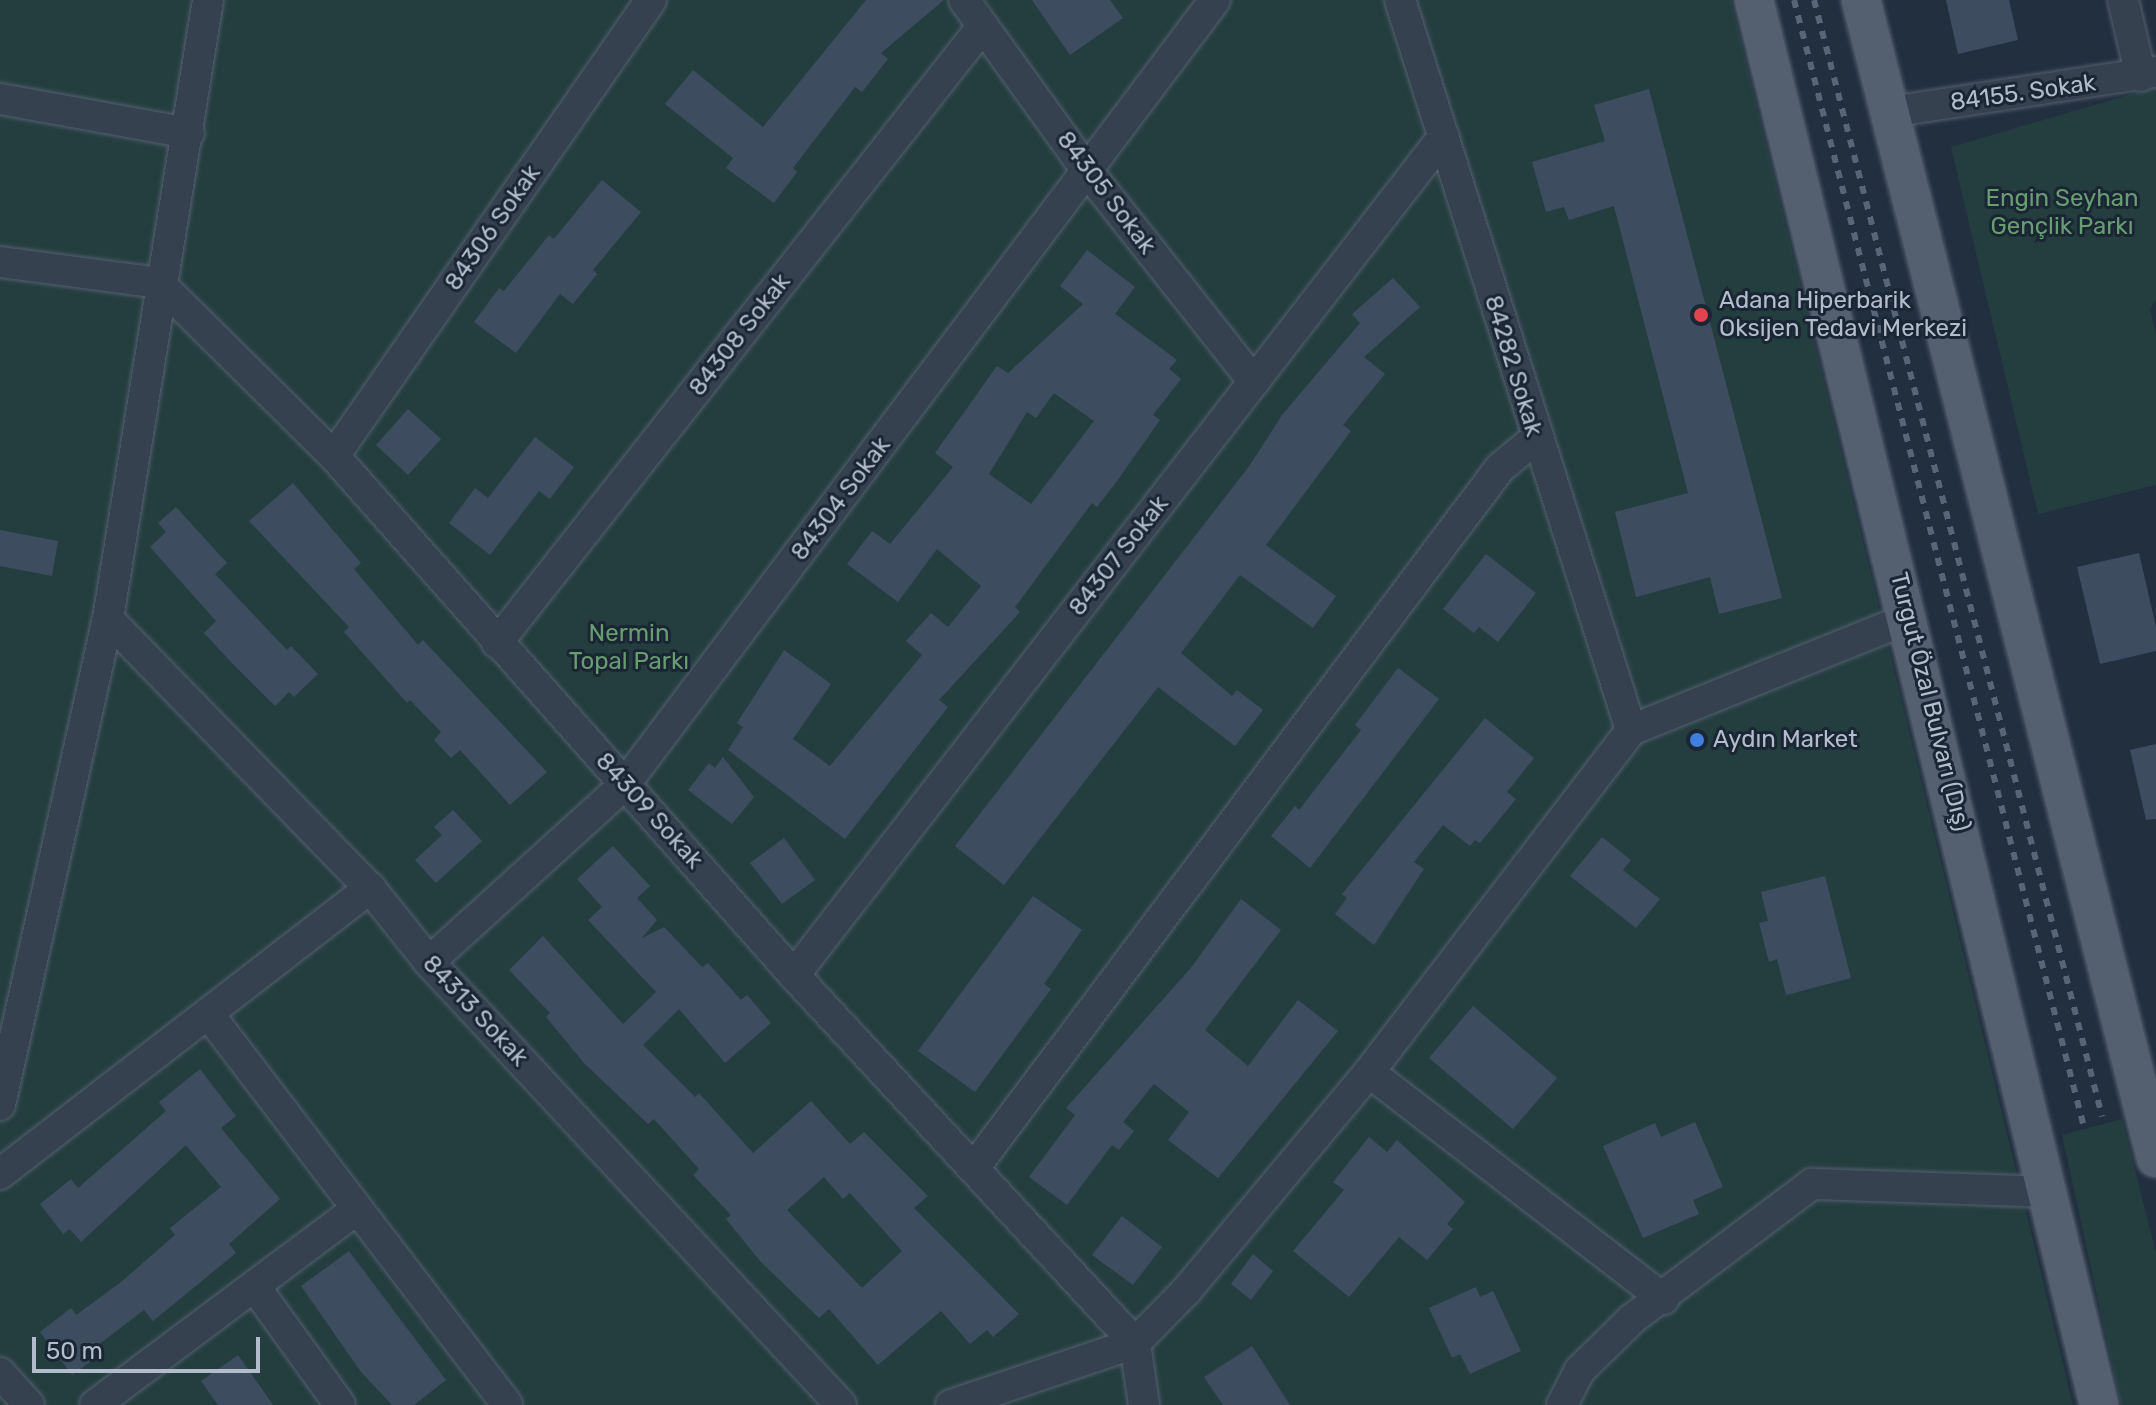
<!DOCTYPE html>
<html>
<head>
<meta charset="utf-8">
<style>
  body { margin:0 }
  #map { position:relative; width:2156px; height:1405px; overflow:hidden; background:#222f3f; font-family:Rubik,sans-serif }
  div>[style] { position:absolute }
  .green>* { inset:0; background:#243e40 }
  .building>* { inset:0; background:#3d4d5f }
  .roads { filter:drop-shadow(0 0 2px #545f6d) drop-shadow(0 0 2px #545f6d) }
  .minor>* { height:30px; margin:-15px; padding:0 15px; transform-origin:15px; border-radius:15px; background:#36414f }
  .major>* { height:38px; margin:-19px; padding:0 19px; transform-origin:19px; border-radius:19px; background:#54606f }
  .rail>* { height:6px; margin-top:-3px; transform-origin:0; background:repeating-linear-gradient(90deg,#576576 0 8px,transparent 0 16px) }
  .dots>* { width:22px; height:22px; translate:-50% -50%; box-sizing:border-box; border:4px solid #1b2634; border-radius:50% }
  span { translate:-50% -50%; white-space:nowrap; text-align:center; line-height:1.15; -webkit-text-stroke:6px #1b2634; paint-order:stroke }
  .street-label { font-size:24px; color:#b2bcca }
  .park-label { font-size:24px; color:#679d71 }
  .poi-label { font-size:24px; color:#b2bcca }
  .left { translate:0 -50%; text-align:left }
  .scale { position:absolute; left:32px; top:1337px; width:228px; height:36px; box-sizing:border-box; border:4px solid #b2bcca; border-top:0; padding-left:10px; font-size:24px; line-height:28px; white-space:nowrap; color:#b2bcca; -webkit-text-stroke:6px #1b2634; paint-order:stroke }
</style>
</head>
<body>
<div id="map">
  <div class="green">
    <i style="clip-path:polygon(0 0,1731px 0,2073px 1405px,0 1405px)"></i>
    <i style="clip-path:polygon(2156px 87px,2156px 300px,2150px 309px,2156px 335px,2156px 485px,2038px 514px,1951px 147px)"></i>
    <i style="clip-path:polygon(2122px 1119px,2156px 1253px,2156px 1405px,2121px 1405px,2062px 1135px)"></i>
  </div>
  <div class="building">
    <i style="clip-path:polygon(866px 0,944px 0,881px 53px,888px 59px,862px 92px,855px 87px,793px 168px,797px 172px,774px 203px,726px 168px,733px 158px,665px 104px,693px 70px,763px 127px)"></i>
    <i style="clip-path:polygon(1032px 0,1110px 0,1123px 18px,1070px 55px)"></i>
    <i style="clip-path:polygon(1946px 0,2009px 0,2018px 40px,1958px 54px)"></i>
    <i style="clip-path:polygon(1649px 89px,1782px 598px,1719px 614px,1710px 577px,1636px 597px,1615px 512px,1688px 493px,1614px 206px,1569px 220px,1564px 207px,1546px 212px,1532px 162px,1605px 141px,1594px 105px)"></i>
    <i style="clip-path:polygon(602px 180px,641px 212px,593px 270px,597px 274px,573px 304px,560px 294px,516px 353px,474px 322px,499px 288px,504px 291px,549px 235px,554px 239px)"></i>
    <i style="clip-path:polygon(evenodd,1087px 250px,1135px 287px,1115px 314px,1177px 360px,1169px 369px,1181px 379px,1153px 415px,1160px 420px,1117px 481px,1097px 507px,1092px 503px,1015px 607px,1020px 612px,939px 700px,948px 707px,845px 839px,728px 750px,743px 727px,737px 723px,784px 650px,831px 684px,793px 739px,830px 766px,922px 655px,906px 641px,931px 613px,948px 627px,981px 586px,937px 549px,898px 602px,847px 564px,872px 531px,890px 544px,953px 467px,935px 453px,997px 366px,1008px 373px,1083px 304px,1060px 286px,1087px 250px,1054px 393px,1094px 421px,1031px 504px,989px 474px,1027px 412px,1036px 418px,1054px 393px)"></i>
    <i style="clip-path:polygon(1393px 278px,1420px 307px,1364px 357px,1385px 374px,1343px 425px,1351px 431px,1266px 545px,1336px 596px,1313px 628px,1240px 575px,1181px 653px,1232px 696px,1237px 690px,1263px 710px,1235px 746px,1158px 687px,1004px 885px,955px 846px,1250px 465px,1282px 415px,1360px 323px,1352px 314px)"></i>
    <i style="clip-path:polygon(408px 409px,441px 439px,408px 475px,376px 445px)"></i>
    <i style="clip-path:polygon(535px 437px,574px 467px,550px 499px,539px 491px,490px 555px,449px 523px,475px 488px,488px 498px)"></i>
    <i style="clip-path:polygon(293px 483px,361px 563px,354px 569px,418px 645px,423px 640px,547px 772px,510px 805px,460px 750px,451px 758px,434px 740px,441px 732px,410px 700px,407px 703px,344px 632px,349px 627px,249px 521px)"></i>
    <i style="clip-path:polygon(176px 507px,227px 563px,215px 574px,287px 650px,291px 646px,318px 674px,294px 697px,289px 692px,275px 706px,232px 663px,204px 633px,216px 621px,150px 547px,166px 532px,158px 523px)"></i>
    <i style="clip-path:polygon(0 530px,58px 541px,52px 576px,0 566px)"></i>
    <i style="clip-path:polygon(2139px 553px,2156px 627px,2156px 651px,2100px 664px,2077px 567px)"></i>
    <i style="clip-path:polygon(1486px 554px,1536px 593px,1498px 642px,1479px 627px,1474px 633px,1443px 609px)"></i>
    <i style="clip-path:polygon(1398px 668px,1439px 699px,1310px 868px,1271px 836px,1295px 806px,1299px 810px,1361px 730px,1355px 725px)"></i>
    <i style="clip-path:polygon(1485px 718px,1534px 758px,1507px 792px,1516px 799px,1480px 843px,1475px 840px,1470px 846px,1443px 825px,1414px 862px,1424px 869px,1374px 945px,1335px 914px,1347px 898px,1342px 894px)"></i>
    <i style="clip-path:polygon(2156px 744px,2156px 819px,2146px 820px,2130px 750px)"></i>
    <i style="clip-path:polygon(723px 757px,754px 797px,732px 824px,688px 790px,709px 763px,715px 768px)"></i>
    <i style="clip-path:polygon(453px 810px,482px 841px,436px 883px,415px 860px,442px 835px,434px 827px)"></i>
    <i style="clip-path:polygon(1602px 837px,1631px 860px,1623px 870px,1660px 899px,1636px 928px,1570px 876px)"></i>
    <i style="clip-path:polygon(784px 838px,815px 880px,782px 904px,750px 863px)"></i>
    <i style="clip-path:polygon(evenodd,613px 846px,650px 886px,637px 898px,657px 920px,642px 938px,664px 927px,702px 967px,708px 963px,741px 1000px,747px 995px,771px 1023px,725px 1063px,679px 1009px,643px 1045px,695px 1097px,699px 1093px,753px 1153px,811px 1101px,850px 1144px,864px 1132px,928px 1196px,914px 1208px,1019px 1314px,993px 1337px,987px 1330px,970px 1344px,941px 1311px,878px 1365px,829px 1309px,819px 1318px,760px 1261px,726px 1219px,731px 1215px,693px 1175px,699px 1169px,654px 1119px,648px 1124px,584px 1063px,546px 1017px,550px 1013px,509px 970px,543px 936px,623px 1024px,656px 992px,588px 920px,602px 907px,577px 879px,613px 846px,824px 1177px,843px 1199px,850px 1193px,902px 1251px,862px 1288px,787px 1210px,824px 1177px)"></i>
    <i style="clip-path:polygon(1825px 876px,1851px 978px,1786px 995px,1777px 959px,1769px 962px,1759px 923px,1768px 921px,1761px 892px)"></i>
    <i style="clip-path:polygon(1033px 896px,1082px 930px,1044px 984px,1051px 989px,975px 1092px,918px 1051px)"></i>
    <i style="clip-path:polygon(1241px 899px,1281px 930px,1205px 1030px,1248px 1066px,1298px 1000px,1338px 1031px,1218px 1178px,1168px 1140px,1189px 1112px,1154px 1084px,1123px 1122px,1134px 1131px,1119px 1150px,1112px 1145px,1067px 1205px,1029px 1177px,1075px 1115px,1066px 1108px,1190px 969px)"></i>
    <i style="clip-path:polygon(1473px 1006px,1557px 1078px,1513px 1129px,1429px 1058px)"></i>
    <i style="clip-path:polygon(200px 1069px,236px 1116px,221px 1128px,280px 1199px,229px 1244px,236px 1253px,153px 1321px,144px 1310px,98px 1345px,104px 1352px,72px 1375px,40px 1332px,71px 1308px,76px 1315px,121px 1282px,175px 1235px,170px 1228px,221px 1187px,186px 1145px,81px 1242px,70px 1229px,63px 1234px,40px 1204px,71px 1179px,78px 1188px,166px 1111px,159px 1102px)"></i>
    <i style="clip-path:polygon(1695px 1122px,1723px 1187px,1693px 1200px,1699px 1214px,1643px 1238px,1603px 1146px,1655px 1123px,1661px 1137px)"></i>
    <i style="clip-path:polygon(1369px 1137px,1387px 1152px,1397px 1140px,1465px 1202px,1447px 1224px,1453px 1229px,1427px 1260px,1399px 1237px,1349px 1297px,1293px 1251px,1344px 1190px,1333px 1182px)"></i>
    <i style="clip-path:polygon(1122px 1216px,1162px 1247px,1133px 1285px,1092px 1255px)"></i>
    <i style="clip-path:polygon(349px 1251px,446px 1380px,414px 1405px,392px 1405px,361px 1372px,301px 1286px)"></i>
    <i style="clip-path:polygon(1253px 1254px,1273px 1271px,1251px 1300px,1231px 1284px)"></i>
    <i style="clip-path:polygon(1476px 1287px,1480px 1297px,1493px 1291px,1521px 1351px,1470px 1374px,1460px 1354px,1452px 1358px,1429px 1308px)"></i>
    <i style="clip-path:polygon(1252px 1346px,1290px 1405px,1223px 1405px,1204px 1377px)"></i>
    <i style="clip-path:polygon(238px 1355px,273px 1405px,218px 1405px,201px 1381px)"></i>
  </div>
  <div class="roads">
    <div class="minor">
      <i style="left:964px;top:0;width:213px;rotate:54.2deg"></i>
      <i style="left:1089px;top:173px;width:266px;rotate:51.7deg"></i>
      <i style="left:1400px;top:0;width:766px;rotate:72.44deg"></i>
      <i style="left:2123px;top:0;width:78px;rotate:76.7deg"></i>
      <i style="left:0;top:99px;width:192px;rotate:10.2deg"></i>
      <i style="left:1890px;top:112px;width:269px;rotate:-8.6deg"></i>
      <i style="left:0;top:262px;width:160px;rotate:7.5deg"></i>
      <i style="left:159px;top:283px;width:246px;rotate:44.7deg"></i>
      <i style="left:334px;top:456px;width:694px;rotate:48.45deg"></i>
      <i style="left:794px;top:975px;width:502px;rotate:47.18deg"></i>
      <i style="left:1135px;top:1343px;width:63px;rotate:81.7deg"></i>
      <i style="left:334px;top:456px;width:555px;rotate:-55.19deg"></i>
      <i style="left:108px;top:619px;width:376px;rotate:45.8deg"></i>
      <i style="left:370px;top:888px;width:95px;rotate:51.4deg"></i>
      <i style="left:429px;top:962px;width:605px;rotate:47.08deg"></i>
      <i style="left:497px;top:643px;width:785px;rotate:-51.77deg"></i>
      <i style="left:429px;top:962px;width:265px;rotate:-42.2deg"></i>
      <i style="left:625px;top:784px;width:981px;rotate:-53.04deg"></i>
      <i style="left:794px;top:975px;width:1061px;rotate:-52.23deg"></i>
      <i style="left:210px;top:1016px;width:489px;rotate:52.6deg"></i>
      <i style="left:1369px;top:1072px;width:372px;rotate:37.6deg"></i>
      <i style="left:0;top:1105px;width:498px;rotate:-77.5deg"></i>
      <i style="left:108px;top:619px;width:627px;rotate:-80.82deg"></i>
      <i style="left:974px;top:1168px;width:876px;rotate:-53.08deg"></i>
      <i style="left:1500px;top:468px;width:45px;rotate:-39.6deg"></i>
      <i style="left:0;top:1174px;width:468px;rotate:-37.7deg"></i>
      <i style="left:255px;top:1287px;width:145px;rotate:54.2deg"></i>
      <i style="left:0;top:1373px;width:43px;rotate:47.8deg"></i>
      <i style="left:95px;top:1405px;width:326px;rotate:-36.8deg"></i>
      <i style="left:951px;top:1405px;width:194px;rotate:-18.6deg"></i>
      <i style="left:1135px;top:1343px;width:73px;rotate:-45.6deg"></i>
      <i style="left:1186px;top:1291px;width:285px;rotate:-50.1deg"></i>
      <i style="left:1369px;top:1072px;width:431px;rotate:-52.5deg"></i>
      <i style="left:1631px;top:730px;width:300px;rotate:-21.9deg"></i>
      <i style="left:1562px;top:1405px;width:39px;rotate:-63deg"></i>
      <i style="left:1580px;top:1370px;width:73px;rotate:-44.4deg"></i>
      <i style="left:1632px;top:1319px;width:225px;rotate:-36.9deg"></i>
      <i style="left:1812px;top:1184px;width:239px;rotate:1.9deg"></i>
    </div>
    <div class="major">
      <i style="left:1754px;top:0;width:1447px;rotate:76.2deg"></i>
      <i style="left:1861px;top:0;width:1195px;rotate:75.71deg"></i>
    </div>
  </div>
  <div class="rail">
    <i style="left:1794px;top:0;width:1160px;rotate:75.57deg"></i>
    <i style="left:1814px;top:0;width:1153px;rotate:75.53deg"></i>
  </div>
  <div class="dots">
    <i style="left:1701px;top:315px;background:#e0444e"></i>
    <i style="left:1697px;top:740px;background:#3f7fe0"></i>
  </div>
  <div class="street-label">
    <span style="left:2023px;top:93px;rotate:-8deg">84155. Sokak</span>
    <span style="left:1106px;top:193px;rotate:53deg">84305 Sokak</span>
    <span style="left:493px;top:228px;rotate:-55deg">84306 Sokak</span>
    <span style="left:740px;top:335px;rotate:-52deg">84308 Sokak</span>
    <span style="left:1513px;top:366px;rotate:73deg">84282 Sokak</span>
    <span style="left:841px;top:499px;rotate:-53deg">84304 Sokak</span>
    <span style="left:1119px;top:556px;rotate:-52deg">84307 Sokak</span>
    <span style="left:1930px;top:702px;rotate:76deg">Turgut Özal Bulvarı (Dış)</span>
    <span style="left:649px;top:811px;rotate:48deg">84309 Sokak</span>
    <span style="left:475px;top:1011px;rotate:47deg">84313 Sokak</span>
  </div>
  <div class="park-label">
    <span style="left:2062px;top:213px">Engin Seyhan<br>Gençlik Parkı</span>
    <span style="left:629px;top:648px">Nermin<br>Topal Parkı</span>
  </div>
  <div class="poi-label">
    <span class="left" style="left:1719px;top:315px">Adana Hiperbarik<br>Oksijen Tedavi Merkezi</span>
    <span class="left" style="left:1713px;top:740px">Aydın Market</span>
  </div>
  <div class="scale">50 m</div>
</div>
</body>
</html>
